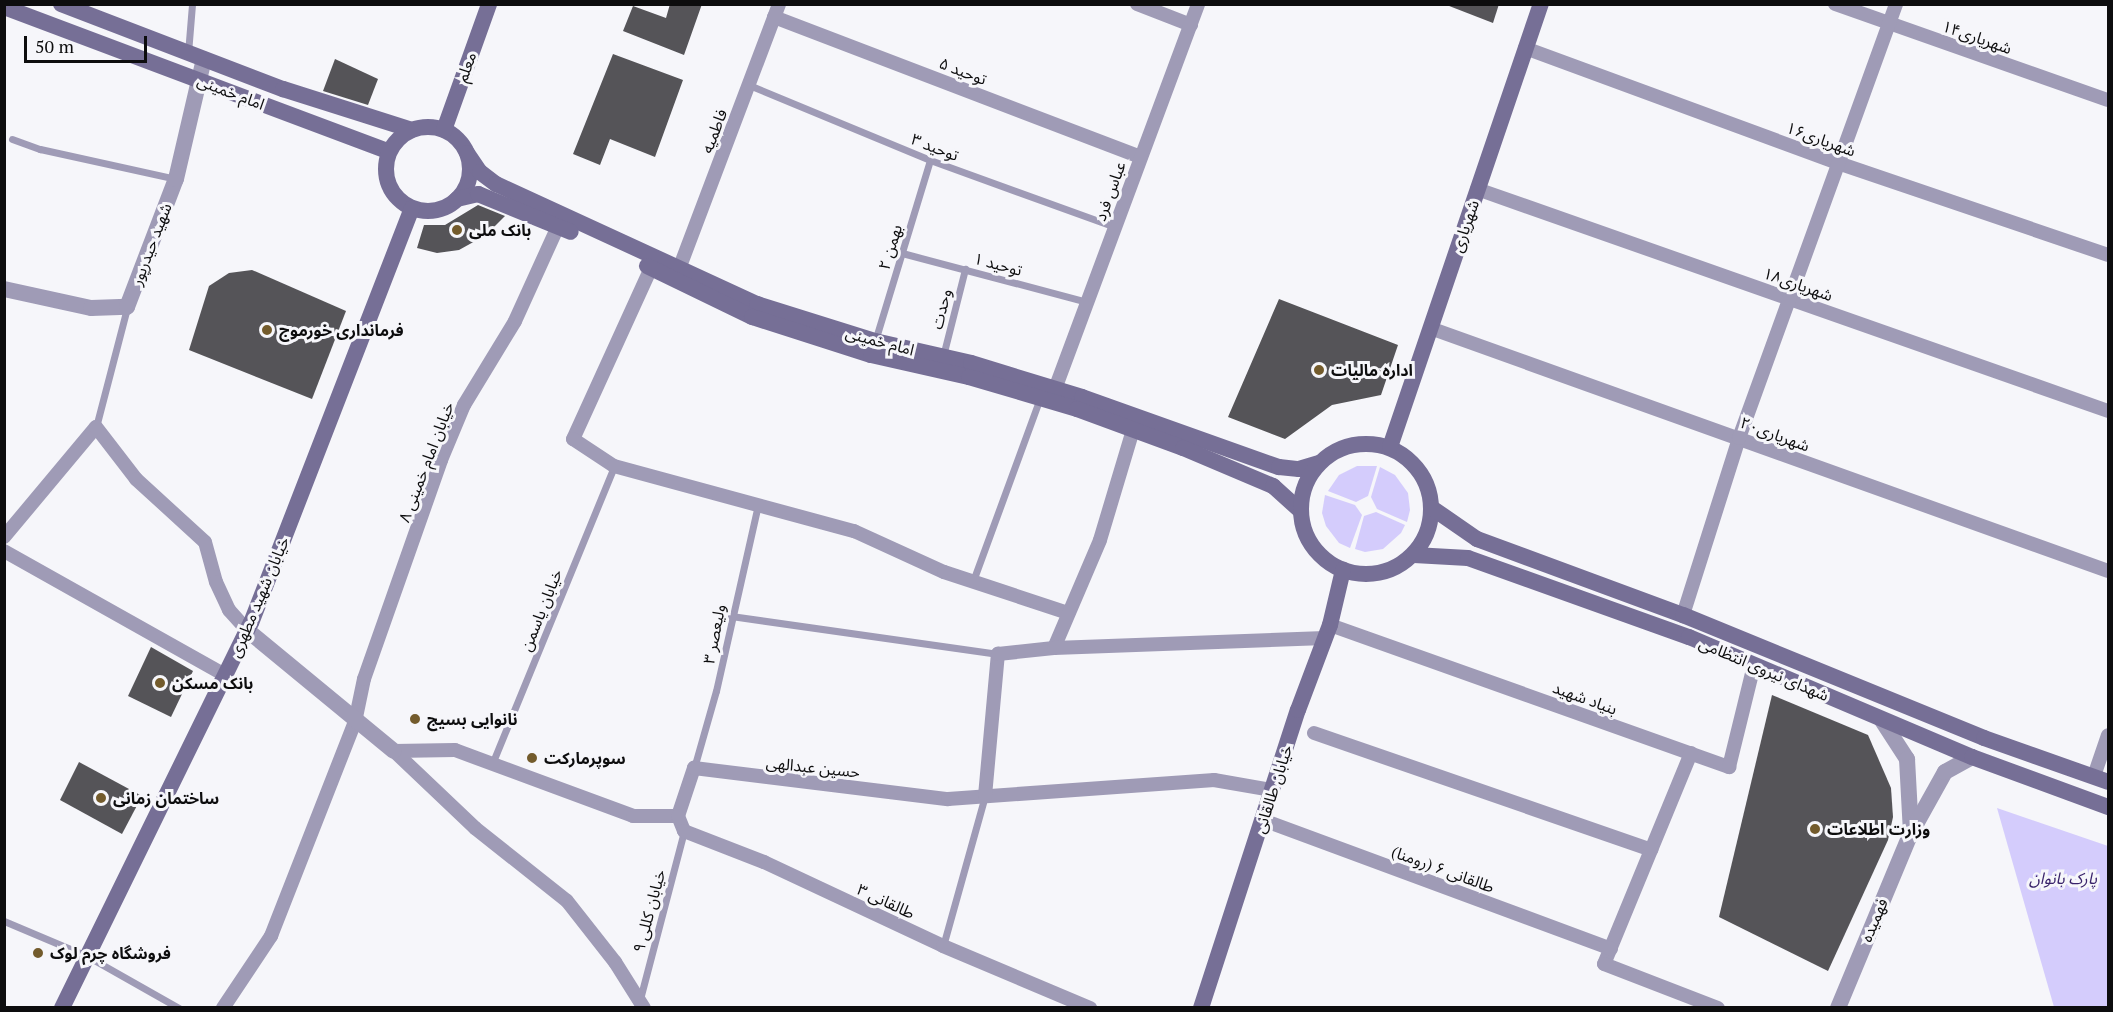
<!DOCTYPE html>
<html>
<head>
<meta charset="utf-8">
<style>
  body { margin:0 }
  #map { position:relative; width:2113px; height:1012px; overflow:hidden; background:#f6f6fa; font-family:"PT Serif","Noto Sans Arabic",serif }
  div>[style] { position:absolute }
  .green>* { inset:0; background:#d4ccfc }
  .building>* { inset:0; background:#555458 }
  .service>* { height:7px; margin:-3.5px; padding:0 3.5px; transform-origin:3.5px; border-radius:3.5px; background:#9f9bb6 }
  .minor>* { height:14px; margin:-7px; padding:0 7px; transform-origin:7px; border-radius:7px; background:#9f9bb6 }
  .tertiary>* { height:16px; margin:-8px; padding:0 8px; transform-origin:8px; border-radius:8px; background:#9f9bb6 }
  .secondary>* { height:16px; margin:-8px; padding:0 8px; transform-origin:8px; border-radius:8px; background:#766f96 }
  .secondary>.ring { margin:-8px; padding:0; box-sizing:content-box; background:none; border:16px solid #766f96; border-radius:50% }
  .dots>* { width:16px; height:16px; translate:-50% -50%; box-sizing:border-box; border:3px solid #f6f6fa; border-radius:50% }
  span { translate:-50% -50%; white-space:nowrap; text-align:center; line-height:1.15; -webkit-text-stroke:6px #f6f6fa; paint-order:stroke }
  .street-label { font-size:16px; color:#0d0d0e }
  .poi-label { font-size:16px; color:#0d0d0e; font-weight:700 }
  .left { translate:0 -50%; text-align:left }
  .park-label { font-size:16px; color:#38226a; font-style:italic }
  .frame { position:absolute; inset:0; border:6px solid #0d0d0e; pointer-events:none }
  .scale { position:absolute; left:24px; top:36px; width:123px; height:27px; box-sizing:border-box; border:3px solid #0d0d0e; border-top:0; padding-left:8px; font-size:18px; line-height:21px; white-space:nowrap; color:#0d0d0e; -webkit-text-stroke:4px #f6f6fa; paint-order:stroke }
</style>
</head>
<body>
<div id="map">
  <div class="green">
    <i style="clip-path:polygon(1357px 466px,1377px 466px,1368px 496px,1356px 502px,1328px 491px,1339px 475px)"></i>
    <i style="clip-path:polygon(1380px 467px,1395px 475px,1408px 493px,1410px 510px,1407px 522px,1377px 509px,1371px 497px)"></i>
    <i style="clip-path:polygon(1325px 495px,1355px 505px,1362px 515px,1350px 548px,1339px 543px,1326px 526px,1322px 513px)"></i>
    <i style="clip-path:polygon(1376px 512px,1405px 525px,1401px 533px,1383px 549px,1365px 552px,1355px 549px,1364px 516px)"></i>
    <i style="clip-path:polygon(1997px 808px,2108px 846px,2108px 1007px,2054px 1007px)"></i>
  </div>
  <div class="building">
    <i style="clip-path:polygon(670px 4px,702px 4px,684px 55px,623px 31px,633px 6px,666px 18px)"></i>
    <i style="clip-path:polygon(1444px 4px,1499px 4px,1493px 23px)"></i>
    <i style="clip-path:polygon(613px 54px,683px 80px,655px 157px,610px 139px,600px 165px,573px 154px)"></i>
    <i style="clip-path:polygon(335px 59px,378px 79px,368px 105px,323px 91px)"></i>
    <i style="clip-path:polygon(478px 205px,505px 216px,486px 235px,459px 250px,437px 253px,417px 248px,424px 225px,445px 225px)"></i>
    <i style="clip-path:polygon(252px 270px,346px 311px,312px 399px,189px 350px,209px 286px,229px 273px)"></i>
    <i style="clip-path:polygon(1279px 299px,1398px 345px,1381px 395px,1332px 405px,1285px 439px,1228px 417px)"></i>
    <i style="clip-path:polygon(151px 647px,193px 671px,171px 717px,128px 696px)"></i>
    <i style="clip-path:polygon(1772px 695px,1868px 735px,1891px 788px,1893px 817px,1888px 840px,1828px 971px,1719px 917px)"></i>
    <i style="clip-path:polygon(79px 762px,142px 796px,122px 834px,60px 800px)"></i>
  </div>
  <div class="service">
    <i style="left:188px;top:53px;width:49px;rotate:-85.3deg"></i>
    <i style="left:749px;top:85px;width:196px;rotate:22.5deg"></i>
    <i style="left:930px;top:160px;width:197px;rotate:19.9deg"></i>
    <i style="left:12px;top:139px;width:30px;rotate:20deg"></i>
    <i style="left:40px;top:149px;width:139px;rotate:12.4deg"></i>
    <i style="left:902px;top:253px;width:192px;rotate:14.8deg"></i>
    <i style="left:875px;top:341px;width:189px;rotate:-73.1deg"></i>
    <i style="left:943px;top:356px;width:90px;rotate:-75.8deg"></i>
    <i style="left:96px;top:427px;width:123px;rotate:-75.4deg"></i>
    <i style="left:973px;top:581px;width:195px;rotate:-69.9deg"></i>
    <i style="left:731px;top:616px;width:270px;rotate:8.1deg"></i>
    <i style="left:492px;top:764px;width:322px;rotate:-67.7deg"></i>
    <i style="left:694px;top:768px;width:80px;rotate:-74.1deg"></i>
    <i style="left:716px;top:691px;width:191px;rotate:-77.3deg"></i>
    <i style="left:4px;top:921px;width:90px;rotate:22.9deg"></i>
    <i style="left:87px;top:956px;width:106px;rotate:29.5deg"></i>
    <i style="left:943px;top:946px;width:156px;rotate:-74.4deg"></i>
    <i style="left:640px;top:999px;width:174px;rotate:-75.3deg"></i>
  </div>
  <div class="minor">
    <i style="left:1137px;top:4px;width:58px;rotate:21.3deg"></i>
    <i style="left:1835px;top:4px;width:289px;rotate:19.4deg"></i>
    <i style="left:774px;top:17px;width:392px;rotate:20.9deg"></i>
    <i style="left:1525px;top:48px;width:333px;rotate:20.2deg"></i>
    <i style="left:1838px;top:163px;width:285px;rotate:18.8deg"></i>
    <i style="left:1477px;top:189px;width:669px;rotate:19.38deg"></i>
    <i style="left:651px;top:268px;width:188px;rotate:114.5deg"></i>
    <i style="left:573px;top:439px;width:49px;rotate:33.4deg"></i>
    <i style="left:614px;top:466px;width:249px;rotate:15.2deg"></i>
    <i style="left:854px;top:531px;width:99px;rotate:24.5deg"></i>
    <i style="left:944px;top:572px;width:131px;rotate:18.3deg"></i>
    <i style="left:679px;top:269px;width:283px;rotate:-69.3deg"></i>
    <i style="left:1430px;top:328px;width:720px;rotate:19.72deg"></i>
    <i style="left:1055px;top:389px;width:411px;rotate:-69.6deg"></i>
    <i style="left:4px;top:537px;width:143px;rotate:-50.1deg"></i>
    <i style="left:96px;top:427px;width:66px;rotate:52.4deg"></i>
    <i style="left:136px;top:479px;width:93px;rotate:42.4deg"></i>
    <i style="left:205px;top:542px;width:41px;rotate:74.6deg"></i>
    <i style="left:216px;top:582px;width:31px;rotate:65deg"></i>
    <i style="left:229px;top:610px;width:27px;rotate:48deg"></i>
    <i style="left:4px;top:551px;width:253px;rotate:29.3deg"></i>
    <i style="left:1683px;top:615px;width:186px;rotate:-72.4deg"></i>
    <i style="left:1739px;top:438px;width:462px;rotate:-70.1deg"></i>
    <i style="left:1330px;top:625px;width:424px;rotate:19.6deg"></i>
    <i style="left:1729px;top:767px;width:105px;rotate:-76.2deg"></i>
    <i style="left:1054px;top:648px;width:117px;rotate:-66.9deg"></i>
    <i style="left:1100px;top:540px;width:115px;rotate:-73.3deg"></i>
    <i style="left:1314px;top:733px;width:357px;rotate:19.1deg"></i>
    <i style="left:394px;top:751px;width:61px;rotate:-0.9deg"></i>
    <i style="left:455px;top:750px;width:190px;rotate:20.3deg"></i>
    <i style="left:633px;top:816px;width:45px"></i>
    <i style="left:678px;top:816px;width:51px;rotate:-71.6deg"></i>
    <i style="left:694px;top:768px;width:256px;rotate:7deg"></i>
    <i style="left:948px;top:799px;width:267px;rotate:-4.1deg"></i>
    <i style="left:1214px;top:780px;width:59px;rotate:9.8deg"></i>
    <i style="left:394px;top:751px;width:112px;rotate:43.5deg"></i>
    <i style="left:475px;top:828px;width:117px;rotate:38.4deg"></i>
    <i style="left:567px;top:901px;width:78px;rotate:51.8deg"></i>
    <i style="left:615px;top:962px;width:54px;rotate:57.8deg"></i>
    <i style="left:1691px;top:753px;width:228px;rotate:112.4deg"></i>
    <i style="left:1604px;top:964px;width:122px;rotate:21.1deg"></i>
    <i style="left:2094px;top:776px;width:43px;rotate:-71.1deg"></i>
    <i style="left:985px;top:796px;width:143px;rotate:-84.8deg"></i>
    <i style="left:998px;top:654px;width:56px;rotate:-6.1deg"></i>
    <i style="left:1054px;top:648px;width:271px;rotate:-2.1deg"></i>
    <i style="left:678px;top:816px;width:16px;rotate:68deg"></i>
    <i style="left:684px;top:831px;width:86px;rotate:21.2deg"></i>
    <i style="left:764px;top:862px;width:198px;rotate:25.1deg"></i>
    <i style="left:943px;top:946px;width:160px;rotate:22.9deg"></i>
    <i style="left:1263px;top:820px;width:371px;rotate:20.3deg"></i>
    <i style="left:223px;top:1008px;width:87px;rotate:-56.3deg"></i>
    <i style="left:271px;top:936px;width:230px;rotate:-68.6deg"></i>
    <i style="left:355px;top:722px;width:44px;rotate:-78.2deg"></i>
    <i style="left:364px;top:679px;width:232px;rotate:-70.6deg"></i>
    <i style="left:441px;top:460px;width:60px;rotate:-67.3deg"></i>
    <i style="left:464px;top:405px;width:98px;rotate:-58.7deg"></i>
    <i style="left:515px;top:321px;width:104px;rotate:-65.6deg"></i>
  </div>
  <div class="tertiary">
    <i style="left:4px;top:289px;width:89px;rotate:12.3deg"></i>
    <i style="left:91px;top:308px;width:36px;rotate:-2deg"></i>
    <i style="left:127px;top:307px;width:137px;rotate:-69.1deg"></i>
    <i style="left:176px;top:179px;width:123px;rotate:-76.9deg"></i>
    <i style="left:247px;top:630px;width:190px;rotate:39.5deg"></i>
    <i style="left:1881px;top:719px;width:48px;rotate:57deg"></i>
    <i style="left:1907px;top:759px;width:73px;rotate:86.9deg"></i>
    <i style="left:1838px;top:1008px;width:190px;rotate:-67.4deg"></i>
    <i style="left:1911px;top:833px;width:70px;rotate:-60.9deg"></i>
    <i style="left:1945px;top:772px;width:31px;rotate:-29deg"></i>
  </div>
  <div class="secondary">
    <i style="left:61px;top:4px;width:238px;rotate:21deg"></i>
    <i style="left:283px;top:89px;width:135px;rotate:17.6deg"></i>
    <i style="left:4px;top:7px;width:411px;rotate:20.6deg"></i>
    <i class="ring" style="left:386px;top:127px;width:68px;height:68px"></i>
    <i style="left:444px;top:130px;width:134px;rotate:-70.3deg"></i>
    <i style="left:467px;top:153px;width:23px;rotate:56deg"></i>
    <i style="left:480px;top:172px;width:20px;rotate:37deg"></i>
    <i style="left:496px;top:184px;width:287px;rotate:24.7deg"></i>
    <i style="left:757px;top:304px;width:124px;rotate:17.4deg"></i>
    <i style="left:875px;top:341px;width:98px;rotate:12.9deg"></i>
    <i style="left:971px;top:363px;width:116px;rotate:17deg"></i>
    <i style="left:1082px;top:397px;width:209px;rotate:19.6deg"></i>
    <i style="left:1279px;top:467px;width:20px;rotate:6deg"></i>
    <i style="left:1299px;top:469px;width:21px;rotate:-17deg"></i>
    <i style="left:457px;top:199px;width:22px;rotate:-13deg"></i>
    <i style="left:478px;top:194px;width:100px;rotate:22.2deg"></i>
    <i style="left:647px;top:266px;width:117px;rotate:25.9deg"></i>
    <i style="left:752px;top:317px;width:125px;rotate:17.7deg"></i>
    <i style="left:871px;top:355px;width:100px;rotate:12.7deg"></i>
    <i style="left:969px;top:377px;width:113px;rotate:16.5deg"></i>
    <i style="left:1077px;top:409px;width:113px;rotate:20.2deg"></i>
    <i style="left:1183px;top:448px;width:98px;rotate:22.9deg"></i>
    <i style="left:1273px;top:486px;width:36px;rotate:42deg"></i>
    <i class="ring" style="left:1301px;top:444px;width:114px;height:114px"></i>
    <i style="left:1390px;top:447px;width:468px;rotate:-71.2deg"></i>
    <i style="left:1432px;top:508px;width:55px;rotate:34.6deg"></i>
    <i style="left:1477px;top:539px;width:220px;rotate:20.3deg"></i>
    <i style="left:1683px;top:615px;width:325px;rotate:22.2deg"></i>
    <i style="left:1984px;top:738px;width:132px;rotate:19.5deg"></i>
    <i style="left:1414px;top:555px;width:54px;rotate:3.2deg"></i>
    <i style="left:1468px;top:558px;width:235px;rotate:19.7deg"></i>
    <i style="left:1689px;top:637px;width:307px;rotate:23deg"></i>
    <i style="left:1972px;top:757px;width:145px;rotate:20.2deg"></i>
    <i style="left:62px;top:1008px;width:429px;rotate:-63.9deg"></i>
    <i style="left:251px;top:623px;width:445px;rotate:-68.8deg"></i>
    <i style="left:1201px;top:1008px;width:313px;rotate:-72deg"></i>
    <i style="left:1298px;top:710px;width:91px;rotate:-69.4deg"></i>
    <i style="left:1330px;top:625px;width:57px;rotate:-76.7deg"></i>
  </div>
  <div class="dots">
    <i style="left:457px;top:230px;background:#735b2c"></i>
    <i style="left:267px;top:330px;background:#735b2c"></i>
    <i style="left:1319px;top:370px;background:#735b2c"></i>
    <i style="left:160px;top:683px;background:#735b2c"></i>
    <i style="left:415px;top:719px;background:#735b2c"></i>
    <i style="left:532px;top:758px;background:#735b2c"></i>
    <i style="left:101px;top:798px;background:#735b2c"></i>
    <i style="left:1815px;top:829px;background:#735b2c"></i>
    <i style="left:38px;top:953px;background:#735b2c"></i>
  </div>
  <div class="street-label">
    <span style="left:1977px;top:37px;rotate:19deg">شهریاری۱۴</span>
    <span style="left:466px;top:67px;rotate:-70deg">معلم</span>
    <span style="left:963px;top:71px;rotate:21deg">توحید ۵</span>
    <span style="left:231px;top:92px;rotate:21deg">امام خمینی</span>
    <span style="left:714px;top:131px;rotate:-69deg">فاطمیه</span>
    <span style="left:1821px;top:139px;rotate:20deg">شهریاری۱۶</span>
    <span style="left:935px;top:147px;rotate:21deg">توحید ۳</span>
    <span style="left:1110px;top:191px;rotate:-70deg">عباس فرد</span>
    <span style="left:1465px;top:226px;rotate:-71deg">شهریاری</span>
    <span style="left:151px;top:244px;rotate:-69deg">شهید حیدرپور</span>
    <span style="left:890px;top:247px;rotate:-73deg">بهمن ۲</span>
    <span style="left:998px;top:264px;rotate:15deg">توحید ۱</span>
    <span style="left:1798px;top:284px;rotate:19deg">شهریاری۱۸</span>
    <span style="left:941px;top:309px;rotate:-76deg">وحدت</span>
    <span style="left:880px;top:341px;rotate:15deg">امام خمینی</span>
    <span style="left:1775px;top:434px;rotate:20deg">شهریاری۲۰</span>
    <span style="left:426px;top:462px;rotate:-69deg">خیابان امام خمینی ۸</span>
    <span style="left:259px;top:597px;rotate:-67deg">خیابان شهید مطهری</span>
    <span style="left:541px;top:610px;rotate:-68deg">خیابان یاسمن</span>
    <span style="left:714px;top:634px;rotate:-79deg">ولیعصر ۳</span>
    <span style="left:1764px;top:669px;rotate:23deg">شهدای نیروی انتظامی</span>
    <span style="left:1585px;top:698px;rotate:20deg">بنیاد شهید</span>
    <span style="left:813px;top:767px;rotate:6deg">حسین عبدالهی</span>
    <span style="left:1273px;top:789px;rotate:-72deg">خیابان طالقانی</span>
    <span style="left:1443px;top:869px;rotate:20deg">طالقانی ۶ (رومنا)</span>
    <span style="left:886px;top:901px;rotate:25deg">طالقانی ۳</span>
    <span style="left:649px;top:911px;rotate:-75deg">خیابان کللی ۹</span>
    <span style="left:1874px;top:920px;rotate:-67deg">فهمیده</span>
  </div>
  <div class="poi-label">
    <span class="left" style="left:469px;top:230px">بانک ملی</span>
    <span class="left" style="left:279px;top:330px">فرمانداری خورموج</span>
    <span class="left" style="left:1331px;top:370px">اداره مالیات</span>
    <span class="left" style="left:172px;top:683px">بانک مسکن</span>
    <span class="left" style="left:427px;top:719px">نانوایی بسیج</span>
    <span class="left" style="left:544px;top:758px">سوپرمارکت</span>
    <span class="left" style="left:113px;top:798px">ساختمان زمانی</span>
    <span class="left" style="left:1827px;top:829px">وزارت اطلاعات</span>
    <span class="left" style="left:50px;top:953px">فروشگاه چرم لوک</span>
  </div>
  <div class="park-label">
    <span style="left:2063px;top:878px">پارک بانوان</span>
  </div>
  <div class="frame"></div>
  <div class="scale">50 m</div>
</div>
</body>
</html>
